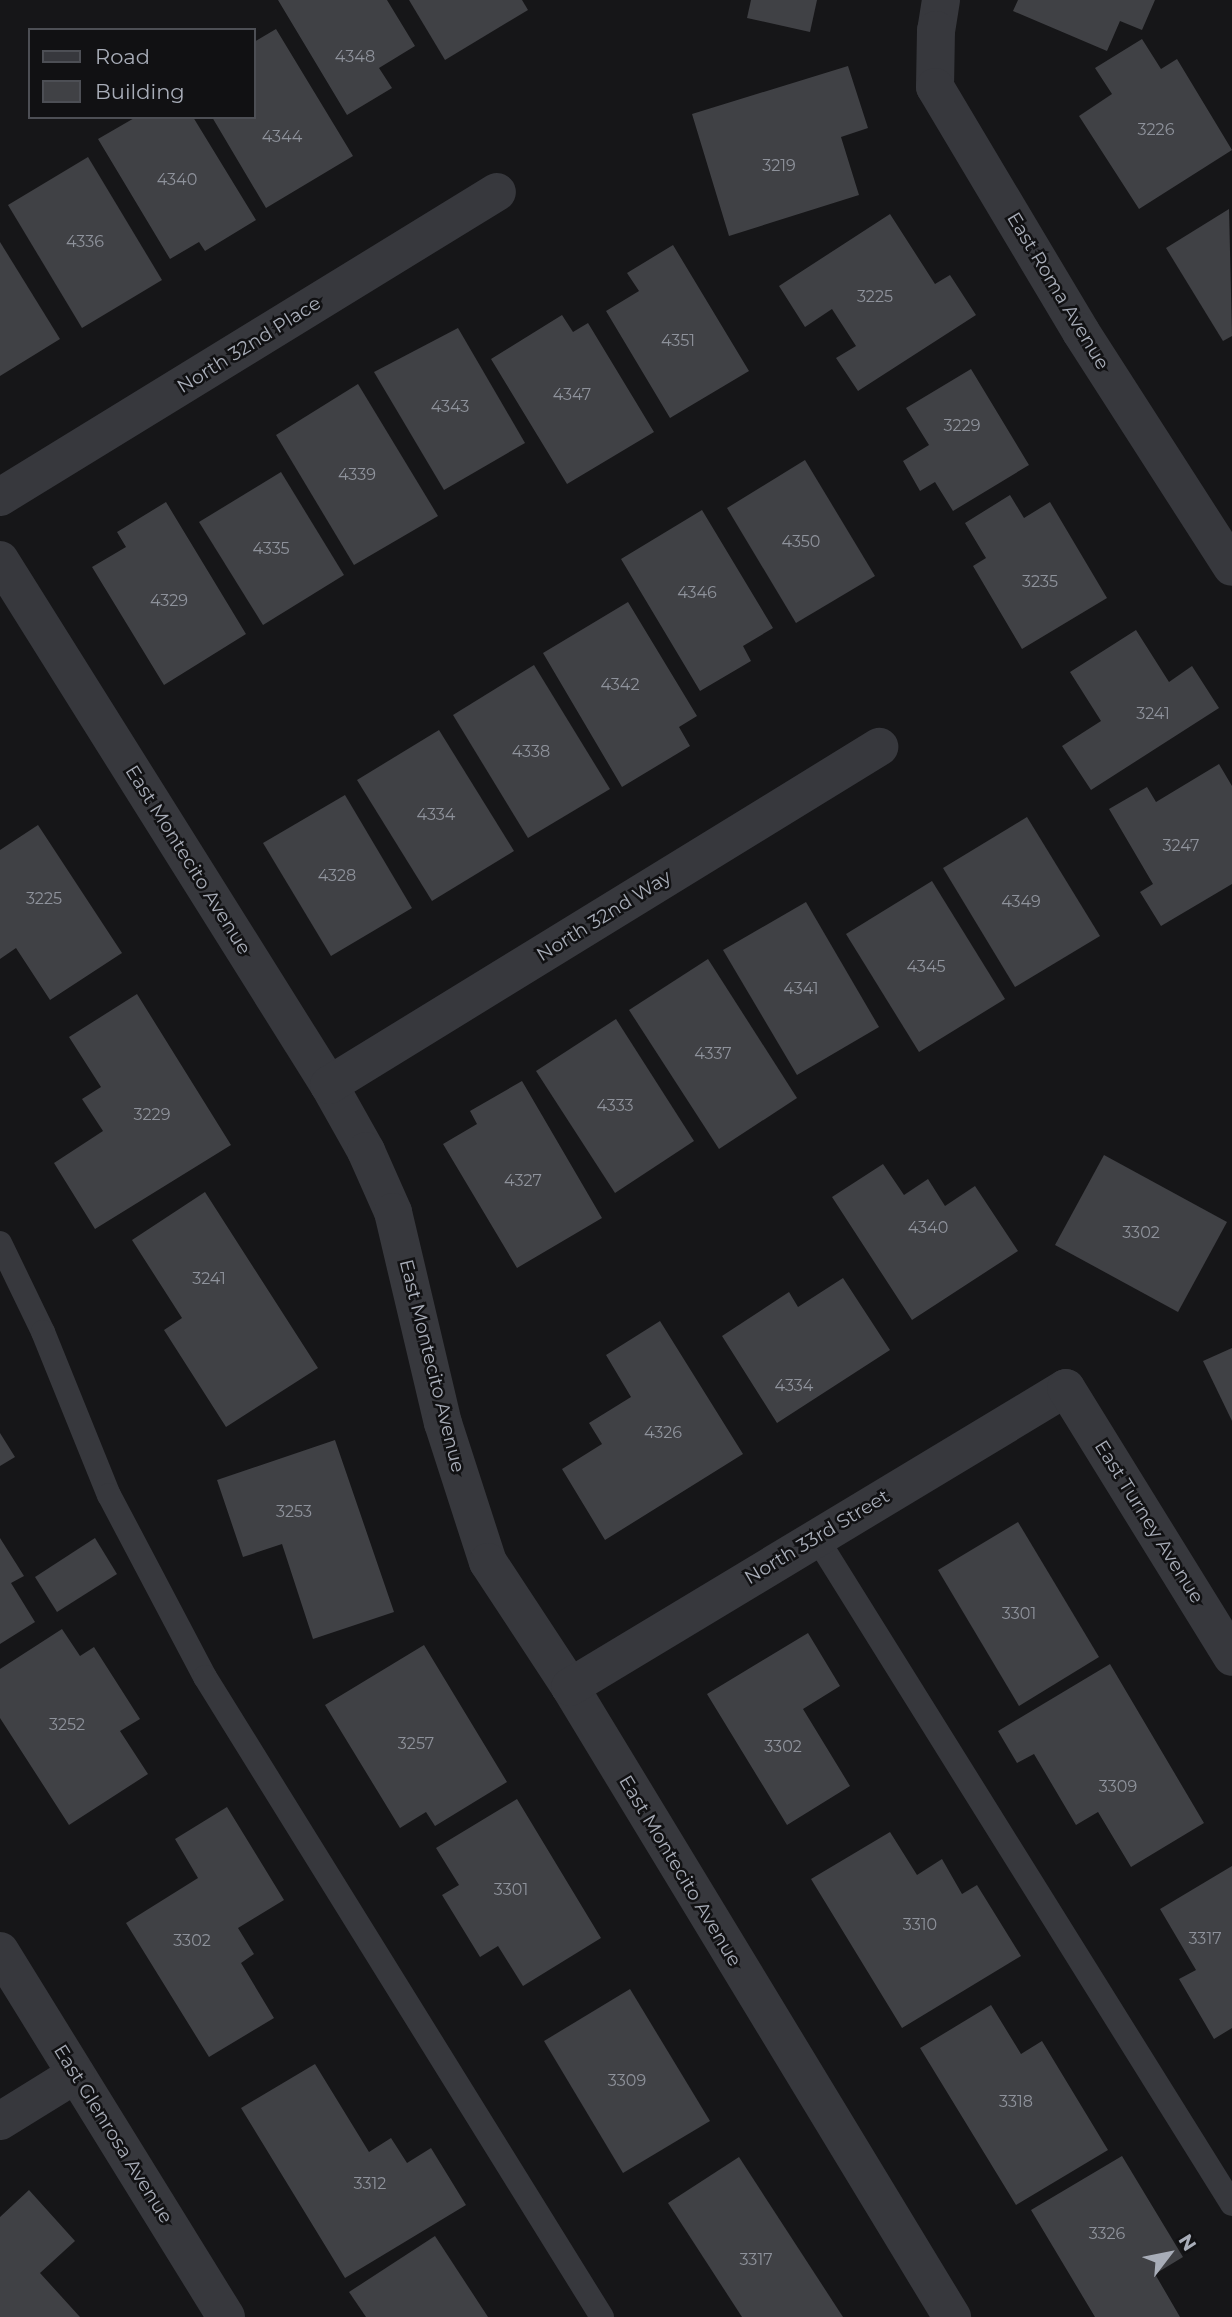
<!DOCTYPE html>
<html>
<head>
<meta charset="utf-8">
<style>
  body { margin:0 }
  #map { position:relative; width:1232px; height:2317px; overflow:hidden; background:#161618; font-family:Montserrat,sans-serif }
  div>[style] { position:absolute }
  .building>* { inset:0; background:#404145 }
  .service>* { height:24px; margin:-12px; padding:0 12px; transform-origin:12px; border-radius:12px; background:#37383d }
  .minor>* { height:38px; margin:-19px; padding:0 19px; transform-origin:19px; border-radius:19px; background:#37383d }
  span { translate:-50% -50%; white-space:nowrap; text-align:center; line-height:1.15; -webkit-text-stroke:5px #111113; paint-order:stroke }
  .number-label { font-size:16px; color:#8e929b }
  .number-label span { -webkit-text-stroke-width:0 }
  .street-label { font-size:19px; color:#a8adb8 }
  .legend { position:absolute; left:28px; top:28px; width:228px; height:91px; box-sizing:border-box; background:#111113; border:2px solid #4d4f55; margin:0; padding:9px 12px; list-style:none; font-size:21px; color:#a8adb8 }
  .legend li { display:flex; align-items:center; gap:14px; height:35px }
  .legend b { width:35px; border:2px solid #4d4f55 }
  .north { position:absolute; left:1134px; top:2219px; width:70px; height:70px; -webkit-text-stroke:5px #111113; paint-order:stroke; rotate:58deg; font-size:19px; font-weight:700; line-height:28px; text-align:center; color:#a8adb8 }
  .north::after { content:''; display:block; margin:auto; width:24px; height:32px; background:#a8adb8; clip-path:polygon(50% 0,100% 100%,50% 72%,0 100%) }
</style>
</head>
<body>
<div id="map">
  <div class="building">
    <i style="clip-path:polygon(278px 0,387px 0,415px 46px,379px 68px,392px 88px,347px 115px)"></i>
    <i style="clip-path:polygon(409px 0,522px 0,528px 10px,445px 60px)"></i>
    <i style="clip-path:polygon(751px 0,817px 0,810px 32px,747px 18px)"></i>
    <i style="clip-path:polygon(1018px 0,1155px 0,1142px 30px,1120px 21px,1107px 51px,1013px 11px)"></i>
    <i style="clip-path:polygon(276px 29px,353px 156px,266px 208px,212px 117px,254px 117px,254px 42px)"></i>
    <i style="clip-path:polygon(1142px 39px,1161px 69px,1177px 59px,1232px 150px,1139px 209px,1079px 116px,1112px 94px,1095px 68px)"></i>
    <i style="clip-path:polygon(848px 66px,868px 128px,841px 137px,859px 195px,729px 236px,692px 114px)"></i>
    <i style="clip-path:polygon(136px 117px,193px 117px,256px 220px,205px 251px,199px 242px,170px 259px,98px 139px)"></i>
    <i style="clip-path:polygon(88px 157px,162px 280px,82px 328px,8px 205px)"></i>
    <i style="clip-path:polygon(1229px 209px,1232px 336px,1223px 341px,1166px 248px)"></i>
    <i style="clip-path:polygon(890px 214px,935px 284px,950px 275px,976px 315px,858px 391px,836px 358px,856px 346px,832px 309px,805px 327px,779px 286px)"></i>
    <i style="clip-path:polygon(0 242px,60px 339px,0 376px)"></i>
    <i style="clip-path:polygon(673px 245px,749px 371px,670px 418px,606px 311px,639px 291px,627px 273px)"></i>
    <i style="clip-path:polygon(562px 315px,573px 332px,588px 323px,654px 432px,567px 484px,491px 359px)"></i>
    <i style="clip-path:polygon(458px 328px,525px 443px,444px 490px,374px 372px)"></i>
    <i style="clip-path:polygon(971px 369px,1029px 465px,953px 511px,935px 482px,920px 491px,903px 461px,929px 445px,906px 408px)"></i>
    <i style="clip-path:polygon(358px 384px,438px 516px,354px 565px,276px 435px)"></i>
    <i style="clip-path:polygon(805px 460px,875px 576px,796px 623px,727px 508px)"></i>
    <i style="clip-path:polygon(281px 472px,344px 575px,263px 625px,199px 522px)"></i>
    <i style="clip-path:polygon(1010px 495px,1024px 518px,1050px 502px,1107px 598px,1022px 649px,973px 566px,986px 558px,965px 523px)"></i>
    <i style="clip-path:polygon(166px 502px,246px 634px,164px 685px,92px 567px,126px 547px,117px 532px)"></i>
    <i style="clip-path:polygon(702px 510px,773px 628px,743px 646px,751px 661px,700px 691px,621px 559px)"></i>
    <i style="clip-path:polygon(628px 602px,697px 716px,679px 727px,690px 746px,622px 787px,543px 653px)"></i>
    <i style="clip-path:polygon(1136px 630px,1169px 682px,1192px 666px,1219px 708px,1091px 790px,1062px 746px,1101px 721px,1070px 672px)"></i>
    <i style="clip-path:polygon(534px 665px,610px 789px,528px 838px,453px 715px)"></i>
    <i style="clip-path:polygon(439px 730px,514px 851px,432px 901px,357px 780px)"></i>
    <i style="clip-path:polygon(1219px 764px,1232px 786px,1232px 884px,1161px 926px,1140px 892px,1153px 884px,1109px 809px,1147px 787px,1156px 802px)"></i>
    <i style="clip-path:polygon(345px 795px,412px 908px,331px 956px,263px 843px)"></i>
    <i style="clip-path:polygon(1027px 817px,1100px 936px,1015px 987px,943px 868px)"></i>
    <i style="clip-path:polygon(38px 825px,122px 953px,50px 1000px,16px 948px,0 959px,0 850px)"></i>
    <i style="clip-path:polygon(932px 881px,1005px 999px,919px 1052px,846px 934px)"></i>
    <i style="clip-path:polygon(806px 902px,879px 1027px,797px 1075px,723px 950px)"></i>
    <i style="clip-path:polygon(708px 959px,797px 1098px,719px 1149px,629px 1010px)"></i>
    <i style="clip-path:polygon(137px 994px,231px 1145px,95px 1229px,54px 1163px,103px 1131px,82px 1099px,101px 1087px,69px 1037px)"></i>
    <i style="clip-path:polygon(616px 1019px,694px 1141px,615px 1193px,536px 1071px)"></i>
    <i style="clip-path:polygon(522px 1081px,602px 1218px,517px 1268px,443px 1144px,477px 1124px,470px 1111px)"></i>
    <i style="clip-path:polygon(1104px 1155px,1227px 1222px,1178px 1312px,1055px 1245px)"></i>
    <i style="clip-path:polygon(883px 1164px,904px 1195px,928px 1179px,945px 1206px,975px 1186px,1018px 1251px,912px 1320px,832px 1197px)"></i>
    <i style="clip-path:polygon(205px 1192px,318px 1368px,226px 1427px,164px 1330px,182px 1318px,132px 1240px)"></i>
    <i style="clip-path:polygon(843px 1278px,890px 1350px,777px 1423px,722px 1336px,789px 1292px,798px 1307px)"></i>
    <i style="clip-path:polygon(660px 1321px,743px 1454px,605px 1540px,562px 1469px,602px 1444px,589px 1423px,631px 1397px,606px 1355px)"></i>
    <i style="clip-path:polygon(1232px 1348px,1232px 1421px,1203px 1361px)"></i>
    <i style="clip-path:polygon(0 1433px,15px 1457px,0 1466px)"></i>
    <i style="clip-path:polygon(335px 1440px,394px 1612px,313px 1639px,282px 1544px,243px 1557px,217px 1480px)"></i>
    <i style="clip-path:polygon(1018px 1522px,1099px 1657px,1019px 1706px,938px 1570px)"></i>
    <i style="clip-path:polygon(0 1538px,24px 1576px,11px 1583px,35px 1622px,0 1644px)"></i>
    <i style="clip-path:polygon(95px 1538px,117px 1574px,57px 1612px,35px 1577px)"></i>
    <i style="clip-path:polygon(62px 1629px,80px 1656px,94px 1647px,140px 1719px,120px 1731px,148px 1774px,69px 1825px,0 1718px,0 1669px)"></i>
    <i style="clip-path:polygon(808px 1633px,840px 1686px,803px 1709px,850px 1786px,787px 1825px,707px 1694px)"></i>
    <i style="clip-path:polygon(424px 1645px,507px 1782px,435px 1826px,426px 1812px,400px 1828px,325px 1705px)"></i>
    <i style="clip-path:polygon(1110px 1664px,1204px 1823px,1131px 1867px,1098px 1812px,1076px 1825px,1034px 1754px,1017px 1763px,998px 1731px)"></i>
    <i style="clip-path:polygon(517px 1799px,601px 1938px,523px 1986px,498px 1946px,480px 1957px,442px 1895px,459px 1885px,436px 1848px)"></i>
    <i style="clip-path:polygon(227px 1807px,284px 1900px,238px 1928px,254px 1954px,241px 1963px,274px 2018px,209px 2057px,126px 1923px,198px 1878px,175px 1839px)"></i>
    <i style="clip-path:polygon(890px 1832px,917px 1875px,942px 1859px,962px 1894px,977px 1885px,1021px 1956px,902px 2028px,811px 1879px)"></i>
    <i style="clip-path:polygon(1232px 1866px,1232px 2028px,1214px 2039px,1179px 1979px,1196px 1970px,1160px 1909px)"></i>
    <i style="clip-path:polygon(630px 1989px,710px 2121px,623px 2173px,544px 2041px)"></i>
    <i style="clip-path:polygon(991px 2005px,1021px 2054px,1042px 2041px,1108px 2150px,1016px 2205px,920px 2048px)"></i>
    <i style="clip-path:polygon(315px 2064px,369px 2152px,391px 2138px,407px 2163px,431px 2148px,466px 2205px,345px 2278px,241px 2108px)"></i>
    <i style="clip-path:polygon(1122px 2156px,1183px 2257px,1155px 2274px,1180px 2317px,1095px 2317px,1031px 2210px)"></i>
    <i style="clip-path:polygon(739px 2157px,843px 2317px,742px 2317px,668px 2203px)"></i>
    <i style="clip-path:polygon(29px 2190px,75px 2241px,40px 2273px,80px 2317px,0 2317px,0 2217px)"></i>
    <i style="clip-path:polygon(435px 2236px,488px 2317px,366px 2317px,349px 2292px)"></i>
  </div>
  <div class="service">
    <i style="left:0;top:1243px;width:99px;rotate:64.2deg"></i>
    <i style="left:43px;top:1332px;width:176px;rotate:68deg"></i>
    <i style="left:109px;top:1495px;width:206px;rotate:62.2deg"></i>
    <i style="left:205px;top:1677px;width:753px;rotate:58.19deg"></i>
    <i style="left:816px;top:1537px;width:786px;rotate:58.05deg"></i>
  </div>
  <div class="minor">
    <i style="left:941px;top:0;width:30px;rotate:99deg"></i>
    <i style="left:936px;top:30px;width:57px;rotate:91deg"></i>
    <i style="left:935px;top:87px;width:285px;rotate:59.2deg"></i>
    <i style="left:1081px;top:332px;width:279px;rotate:57.3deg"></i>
    <i style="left:0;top:497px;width:583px;rotate:-31.54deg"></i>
    <i style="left:0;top:560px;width:620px;rotate:57.93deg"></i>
    <i style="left:329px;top:1085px;width:76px;rotate:60.7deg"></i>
    <i style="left:366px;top:1151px;width:67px;rotate:66.1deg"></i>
    <i style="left:393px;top:1212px;width:217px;rotate:76.7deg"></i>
    <i style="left:443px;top:1423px;width:146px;rotate:72.1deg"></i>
    <i style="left:488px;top:1562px;width:149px;rotate:56.7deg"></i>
    <i style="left:570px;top:1687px;width:737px;rotate:58.77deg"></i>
    <i style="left:329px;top:1085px;width:646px;rotate:-31.57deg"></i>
    <i style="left:570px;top:1687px;width:579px;rotate:-31.08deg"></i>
    <i style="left:1066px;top:1388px;width:316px;rotate:58.3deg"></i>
    <i style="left:0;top:1951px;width:430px;rotate:58.3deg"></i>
    <i style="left:0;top:2121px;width:89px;rotate:-31.7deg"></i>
  </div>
  <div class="number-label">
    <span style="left:355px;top:57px">4348</span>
    <span style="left:1156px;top:130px">3226</span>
    <span style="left:282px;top:137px">4344</span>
    <span style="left:779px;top:166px">3219</span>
    <span style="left:177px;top:180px">4340</span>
    <span style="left:85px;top:242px">4336</span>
    <span style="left:875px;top:297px">3225</span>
    <span style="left:678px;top:341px">4351</span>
    <span style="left:572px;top:395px">4347</span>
    <span style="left:450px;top:407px">4343</span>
    <span style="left:962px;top:426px">3229</span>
    <span style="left:357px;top:475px">4339</span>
    <span style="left:801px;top:542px">4350</span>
    <span style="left:271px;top:549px">4335</span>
    <span style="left:1040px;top:582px">3235</span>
    <span style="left:697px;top:593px">4346</span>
    <span style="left:169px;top:601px">4329</span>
    <span style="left:620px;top:685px">4342</span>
    <span style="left:1153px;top:714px">3241</span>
    <span style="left:531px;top:752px">4338</span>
    <span style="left:436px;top:815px">4334</span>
    <span style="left:1181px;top:846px">3247</span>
    <span style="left:337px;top:876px">4328</span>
    <span style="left:44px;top:899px">3225</span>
    <span style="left:1021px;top:902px">4349</span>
    <span style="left:926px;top:967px">4345</span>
    <span style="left:801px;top:989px">4341</span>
    <span style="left:713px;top:1054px">4337</span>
    <span style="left:615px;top:1106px">4333</span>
    <span style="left:152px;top:1115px">3229</span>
    <span style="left:523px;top:1181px">4327</span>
    <span style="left:928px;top:1228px">4340</span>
    <span style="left:1141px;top:1233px">3302</span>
    <span style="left:209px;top:1279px">3241</span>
    <span style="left:794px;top:1386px">4334</span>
    <span style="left:663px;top:1433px">4326</span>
    <span style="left:294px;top:1512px">3253</span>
    <span style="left:1019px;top:1614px">3301</span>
    <span style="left:67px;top:1725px">3252</span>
    <span style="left:416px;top:1744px">3257</span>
    <span style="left:783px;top:1747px">3302</span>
    <span style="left:1118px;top:1787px">3309</span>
    <span style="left:511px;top:1890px">3301</span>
    <span style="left:920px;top:1925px">3310</span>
    <span style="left:1205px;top:1939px">3317</span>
    <span style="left:192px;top:1941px">3302</span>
    <span style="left:627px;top:2081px">3309</span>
    <span style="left:1016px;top:2102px">3318</span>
    <span style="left:370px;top:2184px">3312</span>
    <span style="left:1107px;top:2234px">3326</span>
    <span style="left:756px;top:2260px">3317</span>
  </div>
  <div class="street-label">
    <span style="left:1058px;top:291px;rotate:59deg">East Roma Avenue</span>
    <span style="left:249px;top:345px;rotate:-32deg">North 32nd Place</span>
    <span style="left:188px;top:860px;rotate:58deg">East Montecito Avenue</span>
    <span style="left:604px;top:916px;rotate:-32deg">North 32nd Way</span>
    <span style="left:432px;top:1366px;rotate:76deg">East Montecito Avenue</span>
    <span style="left:1149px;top:1522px;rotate:58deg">East Turney Avenue</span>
    <span style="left:817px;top:1537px;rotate:-31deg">North 33rd Street</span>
    <span style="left:680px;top:1871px;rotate:59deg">East Montecito Avenue</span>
    <span style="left:113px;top:2134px;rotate:58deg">East Glenrosa Avenue</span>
  </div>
  <ul class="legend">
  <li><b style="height:9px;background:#37383d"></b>Road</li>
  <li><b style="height:19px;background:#404145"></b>Building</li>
  </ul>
  <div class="north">N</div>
</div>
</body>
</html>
